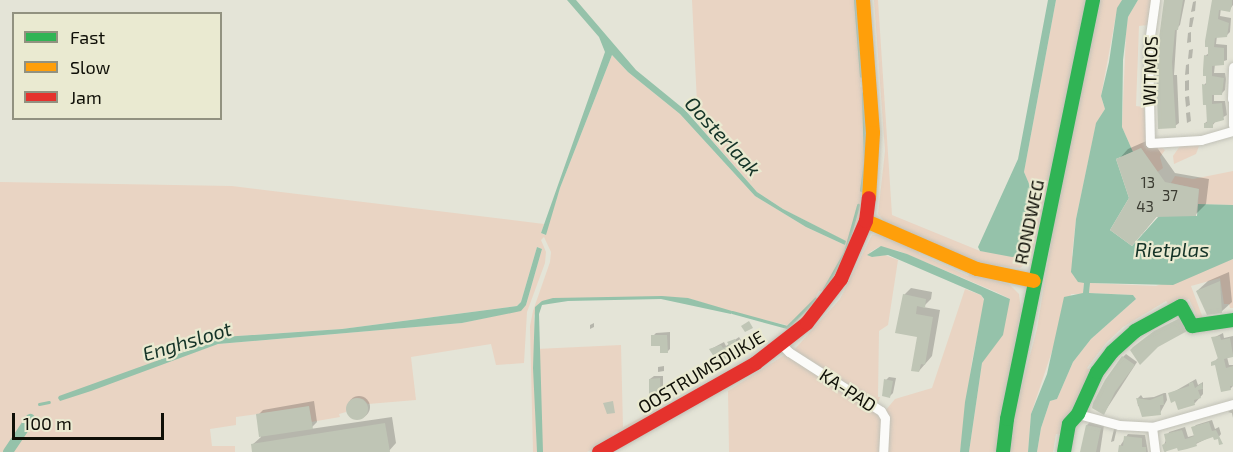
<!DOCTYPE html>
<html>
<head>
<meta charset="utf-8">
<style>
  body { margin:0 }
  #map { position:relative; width:1233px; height:452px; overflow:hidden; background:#e4e4d7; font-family:"Exo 2",sans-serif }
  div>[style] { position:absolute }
  .green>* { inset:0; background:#e9d4c3 }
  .water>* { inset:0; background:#95c2aa }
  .shadow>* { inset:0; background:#0003 }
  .round { border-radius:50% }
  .stream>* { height:3px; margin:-1.5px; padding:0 1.5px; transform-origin:1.5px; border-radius:1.5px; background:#95c2aa }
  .canal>* { height:10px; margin:-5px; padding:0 5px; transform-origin:5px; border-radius:5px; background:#95c2aa }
  .building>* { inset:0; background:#bfc5b5 }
  .roads { filter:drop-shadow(0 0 2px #c1c1b7) drop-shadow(0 0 2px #c1c1b7) }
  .street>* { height:9px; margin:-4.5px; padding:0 4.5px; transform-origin:4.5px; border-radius:4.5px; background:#fbfbf9 }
  .fast>* { height:14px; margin:-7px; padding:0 7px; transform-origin:7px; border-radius:7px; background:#30b455 }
  .slow>* { height:14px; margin:-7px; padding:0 7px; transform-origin:7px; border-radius:7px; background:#ff9f0a }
  .jam>* { height:14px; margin:-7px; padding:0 7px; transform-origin:7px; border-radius:7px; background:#e5322d }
  span { translate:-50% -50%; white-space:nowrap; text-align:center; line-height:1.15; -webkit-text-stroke:4.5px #eaead1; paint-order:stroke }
  .number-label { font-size:15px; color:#3b3c32 }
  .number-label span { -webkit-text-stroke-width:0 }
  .street-label { font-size:18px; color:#0f0f07 }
  .water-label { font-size:20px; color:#143327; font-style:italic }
  .legend { position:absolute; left:12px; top:12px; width:210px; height:108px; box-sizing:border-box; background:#eaead1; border:2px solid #929280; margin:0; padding:8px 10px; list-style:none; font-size:18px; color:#0f0f07 }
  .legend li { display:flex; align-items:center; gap:12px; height:30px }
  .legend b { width:30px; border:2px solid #929280 }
  .scale { position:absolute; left:12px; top:413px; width:152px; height:27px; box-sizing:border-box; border:3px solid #0f0f07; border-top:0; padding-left:8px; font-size:18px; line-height:21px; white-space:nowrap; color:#0f0f07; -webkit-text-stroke:4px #eaead1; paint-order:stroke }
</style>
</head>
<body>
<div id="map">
  <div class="green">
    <i style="clip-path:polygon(evenodd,692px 0,859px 0,864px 82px,860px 82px,860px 87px,864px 88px,868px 162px,860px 219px,850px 246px,827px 292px,819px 291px,816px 296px,818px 303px,804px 318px,765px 348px,791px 326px,741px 315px,688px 298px,612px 297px,539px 303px,534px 316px,537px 452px,533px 452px,530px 326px,533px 311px,550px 262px,551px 252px,544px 237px,541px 240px,546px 252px,545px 263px,527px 312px,524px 363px,496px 365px,491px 344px,411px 357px,416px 400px,368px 404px,363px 399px,356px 398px,347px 405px,346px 412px,339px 414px,340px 417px,311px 422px,307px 407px,236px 417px,236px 425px,210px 429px,212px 446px,235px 446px,235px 452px,0 452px,0 182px,232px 186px,544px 224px,541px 233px,545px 235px,560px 188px,612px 55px,628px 72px,680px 114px,755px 196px,806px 227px,845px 245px,845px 241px,783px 209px,757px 192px,698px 124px,692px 0,537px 247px,542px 249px,526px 305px,508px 313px,462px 323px,218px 344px,58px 398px,223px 337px,342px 329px,517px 306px,521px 302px,537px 247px)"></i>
    <i style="clip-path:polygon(874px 0,878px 0,892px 215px,980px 251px,1020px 255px,1033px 193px,1024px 172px,1056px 0,1089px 0,1031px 259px,1020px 268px,979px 264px,886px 223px,878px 214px,885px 151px)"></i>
    <i style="clip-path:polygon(1101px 0,1122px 0,1116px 15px,1101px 96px,1105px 109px,1096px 124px,1076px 219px,1072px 255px,1084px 282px,1083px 294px,1071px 294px,1031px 414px,1028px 452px,1008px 452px,1013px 419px,1037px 329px,1059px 193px)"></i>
    <i style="clip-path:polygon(1138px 0,1152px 0,1148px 25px,1139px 26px,1136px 106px,1144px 107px,1147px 148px,1161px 147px,1165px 150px,1160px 157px,1163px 168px,1156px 173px,1141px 148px,1133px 152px,1122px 127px,1126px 33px,1128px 17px)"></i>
    <i style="clip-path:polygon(1197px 144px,1199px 146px,1196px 154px,1174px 164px,1173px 156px,1180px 146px)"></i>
    <i style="clip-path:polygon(1233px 171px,1233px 205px,1198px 204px,1199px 189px,1171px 183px,1175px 176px,1193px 179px)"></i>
    <i style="clip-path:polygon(882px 234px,917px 248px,919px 254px,968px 276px,971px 272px,1010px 285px,1019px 294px,1021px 311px,999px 429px,997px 452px,969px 452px,982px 363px,1010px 299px,996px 292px,899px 251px,879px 247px,870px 252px,873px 257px,885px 255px,898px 260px,888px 325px,879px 331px,878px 397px,880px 397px,878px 403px,794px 350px,840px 299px,872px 235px)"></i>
    <i style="clip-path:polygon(1233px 259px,1233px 308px,1230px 308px,1229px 304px,1224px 304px,1220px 278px,1191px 286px,1204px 321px,1199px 322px,1191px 317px,1196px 314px,1189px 299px,1171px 307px,1166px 301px,1123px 327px,1106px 343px,1087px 368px,1094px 373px,1062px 435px,1056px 434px,1053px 452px,1037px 452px,1041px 428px,1050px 401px,1057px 399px,1073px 362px,1091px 339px,1136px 299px,1133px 295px,1089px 293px,1090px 283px,1156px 286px)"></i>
    <i style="clip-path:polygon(965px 289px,981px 295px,985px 302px,972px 361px,960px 452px,887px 452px,885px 411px,895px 399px,932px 388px)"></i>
    <i style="clip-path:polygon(621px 345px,623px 427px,661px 407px,661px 411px,621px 435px,617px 431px,612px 434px,614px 439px,587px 452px,540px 452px,536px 349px)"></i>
    <i style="clip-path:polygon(786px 354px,873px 407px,881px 419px,881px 452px,729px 452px,728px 391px)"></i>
  </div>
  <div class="water">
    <i style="clip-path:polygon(567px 0,576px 0,636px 70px,685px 110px,757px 192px,783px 209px,846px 241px,845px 245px,806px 227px,755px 196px,680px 114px,628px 72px,612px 55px,560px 188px,546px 235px,541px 233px,605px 52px,599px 37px)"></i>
    <i style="clip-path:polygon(1048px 0,1056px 0,1024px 172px,1033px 193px,1022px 249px,1019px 256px,1012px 257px,980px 251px,978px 247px,1018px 159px)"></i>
    <i style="clip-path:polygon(1122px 0,1138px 0,1128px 17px,1123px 60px,1122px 127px,1133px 152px,1116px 159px,1129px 198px,1110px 230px,1132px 246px,1159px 216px,1197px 216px,1198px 204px,1233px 205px,1233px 259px,1173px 285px,1090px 283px,1089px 293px,1133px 295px,1136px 299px,1091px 339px,1073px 362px,1057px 399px,1050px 401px,1041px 428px,1037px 452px,1028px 452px,1031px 414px,1047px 374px,1064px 297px,1083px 293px,1084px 283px,1078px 282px,1071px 272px,1076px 219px,1096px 123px,1105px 109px,1101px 96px,1109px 62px,1117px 8px)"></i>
    <i style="clip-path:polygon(881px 246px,907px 254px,1010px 299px,1003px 335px,982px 363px,969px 452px,960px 452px,965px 402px,984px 299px,981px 295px,888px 255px,872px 257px,867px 255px)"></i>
    <i style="clip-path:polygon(537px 247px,542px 249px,526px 305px,521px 311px,462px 323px,218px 344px,91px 391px,60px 401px,58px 398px,59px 396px,223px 337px,342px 329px,517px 306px,521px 302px)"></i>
    <i style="clip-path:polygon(662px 296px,688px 298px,732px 311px,731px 314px,661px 299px,568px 301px,542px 305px,539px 314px,543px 452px,537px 452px,533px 368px,535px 307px,542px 301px,553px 298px)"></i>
  </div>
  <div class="shadow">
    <i style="clip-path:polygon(1166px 0,1185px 0,1180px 25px,1177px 28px,1174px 75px,1177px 75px,1179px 123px,1175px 126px)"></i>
    <i style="clip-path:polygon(1213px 0,1233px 0,1233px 5px,1229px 10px,1221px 8px,1220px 16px,1231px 18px,1230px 32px,1226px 36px,1217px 36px,1216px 44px,1227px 45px,1227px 60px,1215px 64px,1214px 73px,1225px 73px,1226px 79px,1225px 90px,1222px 93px,1214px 93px,1214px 101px,1225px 101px,1227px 115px,1216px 121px,1212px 126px,1205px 123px,1209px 120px,1204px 85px,1208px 81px,1205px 56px,1209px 53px)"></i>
    <i style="clip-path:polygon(1196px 1px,1195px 11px,1191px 12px,1193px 2px)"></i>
    <i style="clip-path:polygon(1194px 17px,1192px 27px,1189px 27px,1190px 18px)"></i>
    <i style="clip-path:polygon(1191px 32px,1191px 42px,1187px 43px,1188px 33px)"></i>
    <i style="clip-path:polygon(1193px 49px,1192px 58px,1188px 59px,1189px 50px)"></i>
    <i style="clip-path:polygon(1189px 64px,1189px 74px,1185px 75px,1186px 65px)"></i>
    <i style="clip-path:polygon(1189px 80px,1189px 90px,1185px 91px,1185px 81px)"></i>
    <i style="clip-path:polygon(1189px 96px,1190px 105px,1186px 107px,1185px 97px)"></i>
    <i style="clip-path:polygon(1190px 112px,1191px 121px,1187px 123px,1186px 113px)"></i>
    <i style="clip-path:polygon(1151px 139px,1175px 173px,1209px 179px,1206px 204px,1196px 214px,1157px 216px,1142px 234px,1118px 160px,1128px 149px)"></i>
    <i style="clip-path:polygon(1229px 272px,1232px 302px,1221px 312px,1197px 291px,1208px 281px)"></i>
    <i style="clip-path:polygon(911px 288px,932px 292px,931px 299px,923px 307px,940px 310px,932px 356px,919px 371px,919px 336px,904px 295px)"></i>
    <i style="clip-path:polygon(594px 323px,594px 327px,590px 329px,590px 325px)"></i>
    <i style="clip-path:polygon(670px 332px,670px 349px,667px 352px,653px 336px,656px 333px)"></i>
    <i style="clip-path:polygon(1223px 333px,1224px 338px,1233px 336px,1233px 355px,1227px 357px,1229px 365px,1233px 365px,1233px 386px,1230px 389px,1216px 360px,1219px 357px,1213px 338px)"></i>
    <i style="clip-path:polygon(739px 337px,744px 345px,718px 361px,711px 349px,724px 342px,726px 346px)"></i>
    <i style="clip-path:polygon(1126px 354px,1137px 362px,1104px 413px,1123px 357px)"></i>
    <i style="clip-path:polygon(664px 366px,664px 371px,658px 372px,658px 367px)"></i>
    <i style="clip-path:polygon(654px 376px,663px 376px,663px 393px,660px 397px,650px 379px)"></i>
    <i style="clip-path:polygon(889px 377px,896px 378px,893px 393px,890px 396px,886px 380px)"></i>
    <i style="clip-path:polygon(1196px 379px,1198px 385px,1203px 382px,1203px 394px,1195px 403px,1179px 408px,1176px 399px,1170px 394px)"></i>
    <i style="clip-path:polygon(1164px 393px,1166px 393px,1167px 400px,1160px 413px,1138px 406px,1137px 399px,1141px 395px,1143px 398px,1154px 397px)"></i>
    <i class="round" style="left:348px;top:396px;width:22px;height:22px"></i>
    <i style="clip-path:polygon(314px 401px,317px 422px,310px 429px,392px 417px,396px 443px,388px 452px,254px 452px,253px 444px,261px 437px,258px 415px,263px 410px)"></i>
    <i style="clip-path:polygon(1233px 408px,1233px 418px,1232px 413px,1228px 412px)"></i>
    <i style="clip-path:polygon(1212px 420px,1215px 429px,1219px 427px,1221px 434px,1218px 438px,1214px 435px,1196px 444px,1171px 448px,1165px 452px,1164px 445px,1169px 432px,1185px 427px,1188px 437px,1195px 435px,1193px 428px,1196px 425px)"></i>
    <i style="clip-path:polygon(1090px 422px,1104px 425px,1100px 452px,1081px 452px,1087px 425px)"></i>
    <i style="clip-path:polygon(1117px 428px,1114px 441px,1111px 442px,1114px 429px)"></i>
    <i style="clip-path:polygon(1128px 434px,1145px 435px,1148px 452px,1120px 452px,1120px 446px)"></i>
  </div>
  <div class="stream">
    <i style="left:855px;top:0;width:76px;rotate:85.5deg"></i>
    <i style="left:861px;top:190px;width:28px;rotate:-82deg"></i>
    <i style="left:865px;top:162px;width:69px;rotate:-91.7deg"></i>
    <i style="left:824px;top:289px;width:43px;rotate:-60.4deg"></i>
    <i style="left:845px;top:252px;width:49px;rotate:-74.5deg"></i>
    <i style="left:732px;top:312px;width:57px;rotate:15.3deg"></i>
    <i style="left:787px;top:327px;width:40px;rotate:-45deg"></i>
    <i style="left:39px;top:404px;width:10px;rotate:-11deg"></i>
  </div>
  <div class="canal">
    <i style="left:8px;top:452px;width:40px;rotate:-56deg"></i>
  </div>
  <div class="building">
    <i style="clip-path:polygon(1164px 0,1183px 0,1178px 30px,1175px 30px,1172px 62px,1176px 128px,1158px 129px,1156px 61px)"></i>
    <i style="clip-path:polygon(1212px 0,1232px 0,1232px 5px,1230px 12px,1219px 10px,1218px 19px,1229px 23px,1227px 37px,1215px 38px,1214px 47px,1224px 48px,1224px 65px,1212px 66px,1212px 76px,1224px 78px,1222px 95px,1212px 95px,1212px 104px,1222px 103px,1224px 120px,1213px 123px,1213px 128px,1204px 128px,1204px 123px,1207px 123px,1206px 105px,1203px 105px,1202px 84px,1206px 85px,1206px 76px,1203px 76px,1203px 70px,1204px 55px,1208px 56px,1208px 47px,1205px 47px,1205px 41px)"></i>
    <i style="clip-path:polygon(1141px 148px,1165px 182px,1199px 189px,1196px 216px,1156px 217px,1132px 246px,1110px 230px,1129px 198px,1116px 159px)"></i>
    <i style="clip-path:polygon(1220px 281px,1222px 313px,1207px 315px,1196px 291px)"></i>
    <i style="clip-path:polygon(903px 294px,926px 299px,925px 308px,917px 306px,916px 314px,933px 317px,925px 365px,921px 364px,919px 372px,911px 371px,917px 337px,895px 333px)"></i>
    <i style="clip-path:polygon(1180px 318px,1189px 330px,1158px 347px,1140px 365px,1130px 350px,1133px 347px,1154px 331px)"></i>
    <i style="clip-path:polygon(749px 321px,753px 328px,745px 332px,741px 326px)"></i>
    <i style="clip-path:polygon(651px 335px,667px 335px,668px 353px,660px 353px,660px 346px,651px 346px)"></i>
    <i style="clip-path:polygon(1220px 336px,1221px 340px,1230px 338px,1233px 355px,1233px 357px,1224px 359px,1226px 368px,1233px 366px,1233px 386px,1230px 386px,1231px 390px,1221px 392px,1215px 365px,1211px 366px,1211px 362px,1218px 359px,1211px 337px)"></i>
    <i style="clip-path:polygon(735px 339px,741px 350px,718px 363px,709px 349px,721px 345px,723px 348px,729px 345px,727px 342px)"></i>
    <i style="clip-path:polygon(1122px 356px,1135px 365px,1115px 392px,1104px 415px,1092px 408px,1093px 403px,1105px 380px)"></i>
    <i style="clip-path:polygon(660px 378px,661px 398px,649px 398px,649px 379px)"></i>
    <i style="clip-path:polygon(884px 379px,893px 381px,890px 398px,882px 396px)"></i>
    <i style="clip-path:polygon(1193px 382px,1195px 388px,1202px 383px,1203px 389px,1198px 390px,1201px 398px,1194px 400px,1195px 405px,1178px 410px,1175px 401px,1171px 403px,1168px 393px,1189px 386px,1189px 383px)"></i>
    <i style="clip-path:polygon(1163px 395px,1164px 405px,1160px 405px,1161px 415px,1142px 417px,1136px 398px,1150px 400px)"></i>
    <i class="round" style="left:346px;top:398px;width:22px;height:22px"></i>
    <i style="clip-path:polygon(613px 401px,615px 413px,607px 414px,603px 403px)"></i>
    <i style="clip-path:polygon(309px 406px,313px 429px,259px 437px,256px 414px)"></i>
    <i style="clip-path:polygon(1209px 422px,1212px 431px,1216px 430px,1223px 444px,1219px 445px,1218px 439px,1214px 440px,1213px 437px,1196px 443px,1197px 446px,1187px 449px,1178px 451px,1177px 448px,1164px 452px,1162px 445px,1166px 443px,1164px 434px,1182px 430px,1185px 439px,1189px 438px,1194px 436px,1191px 427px)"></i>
    <i style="clip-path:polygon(385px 423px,390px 452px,252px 452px,251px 444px)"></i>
    <i style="clip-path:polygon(1086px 425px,1101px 428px,1096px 452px,1080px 452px)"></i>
    <i style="clip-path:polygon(1124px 436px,1142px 438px,1142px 447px,1146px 447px,1146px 452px,1118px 452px,1119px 445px,1123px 446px)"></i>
  </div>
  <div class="roads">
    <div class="street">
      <i style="left:1155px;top:0;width:50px;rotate:98deg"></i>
      <i style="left:1148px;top:50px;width:93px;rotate:88.8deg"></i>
      <i style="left:1150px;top:143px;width:51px;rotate:-3.4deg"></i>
      <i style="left:1201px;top:140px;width:33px;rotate:-16deg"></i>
      <i style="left:1232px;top:99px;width:32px;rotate:-88deg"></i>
      <i style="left:1233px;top:99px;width:26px;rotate:90deg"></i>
      <i style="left:782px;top:345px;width:10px;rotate:45deg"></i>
      <i style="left:789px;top:352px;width:109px;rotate:32.7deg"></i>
      <i style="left:881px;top:411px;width:8px;rotate:60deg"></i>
      <i style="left:885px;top:418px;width:34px;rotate:93deg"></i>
      <i style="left:1078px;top:414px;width:42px;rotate:15deg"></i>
      <i style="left:1119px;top:425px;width:33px;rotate:3deg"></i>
      <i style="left:1152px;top:427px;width:84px;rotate:-15.9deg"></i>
      <i style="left:1152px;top:427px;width:25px;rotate:83deg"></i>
    </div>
    <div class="fast">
      <i style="left:1003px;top:452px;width:33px;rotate:-83deg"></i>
      <i style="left:1007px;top:419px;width:428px;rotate:-78.4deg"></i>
      <i style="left:1064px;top:452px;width:28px;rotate:-80deg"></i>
      <i style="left:1069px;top:424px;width:13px;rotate:-48deg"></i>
      <i style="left:1078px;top:414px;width:46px;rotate:-65.7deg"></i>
      <i style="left:1097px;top:372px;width:25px;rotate:-53deg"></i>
      <i style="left:1112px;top:352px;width:31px;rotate:-42deg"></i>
      <i style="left:1135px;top:331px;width:52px;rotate:-28.5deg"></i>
      <i style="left:1181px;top:306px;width:23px;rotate:61deg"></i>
      <i style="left:1192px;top:326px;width:41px;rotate:-8.3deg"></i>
    </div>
    <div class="slow">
      <i style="left:863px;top:0;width:133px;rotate:85.7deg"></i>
      <i style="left:873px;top:133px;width:65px;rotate:93.5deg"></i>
      <i style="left:866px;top:221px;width:121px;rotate:23.4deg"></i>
      <i style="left:977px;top:269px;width:58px;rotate:11.9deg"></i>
    </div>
    <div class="jam">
      <i style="left:599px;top:452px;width:180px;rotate:-29.5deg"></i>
      <i style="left:756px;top:363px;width:65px;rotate:-38.1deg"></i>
      <i style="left:807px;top:323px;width:56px;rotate:-52.3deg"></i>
      <i style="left:841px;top:279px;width:63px;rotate:-66.7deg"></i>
      <i style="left:866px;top:221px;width:23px;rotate:-83deg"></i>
    </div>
  </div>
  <div class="number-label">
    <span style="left:1148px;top:183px">13</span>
    <span style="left:1170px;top:196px">37</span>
    <span style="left:1145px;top:207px">43</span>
  </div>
  <div class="street-label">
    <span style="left:1150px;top:71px;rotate:-88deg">WITMOS</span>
    <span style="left:1029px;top:222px;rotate:-78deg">RONDWEG</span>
    <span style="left:701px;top:372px;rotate:-31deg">OOSTRUMSDIJKJE</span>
    <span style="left:848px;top:390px;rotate:33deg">KA-PAD</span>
  </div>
  <div class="water-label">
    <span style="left:723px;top:136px;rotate:47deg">Oosterlaak</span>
    <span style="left:1172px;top:249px">Rietplas</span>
    <span style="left:187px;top:341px;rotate:-17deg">Enghsloot</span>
  </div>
  <ul class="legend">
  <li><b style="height:8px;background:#30b455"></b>Fast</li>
  <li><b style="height:8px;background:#ff9f0a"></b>Slow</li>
  <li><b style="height:8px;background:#e5322d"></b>Jam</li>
  </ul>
  <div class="scale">100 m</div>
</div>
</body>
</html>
